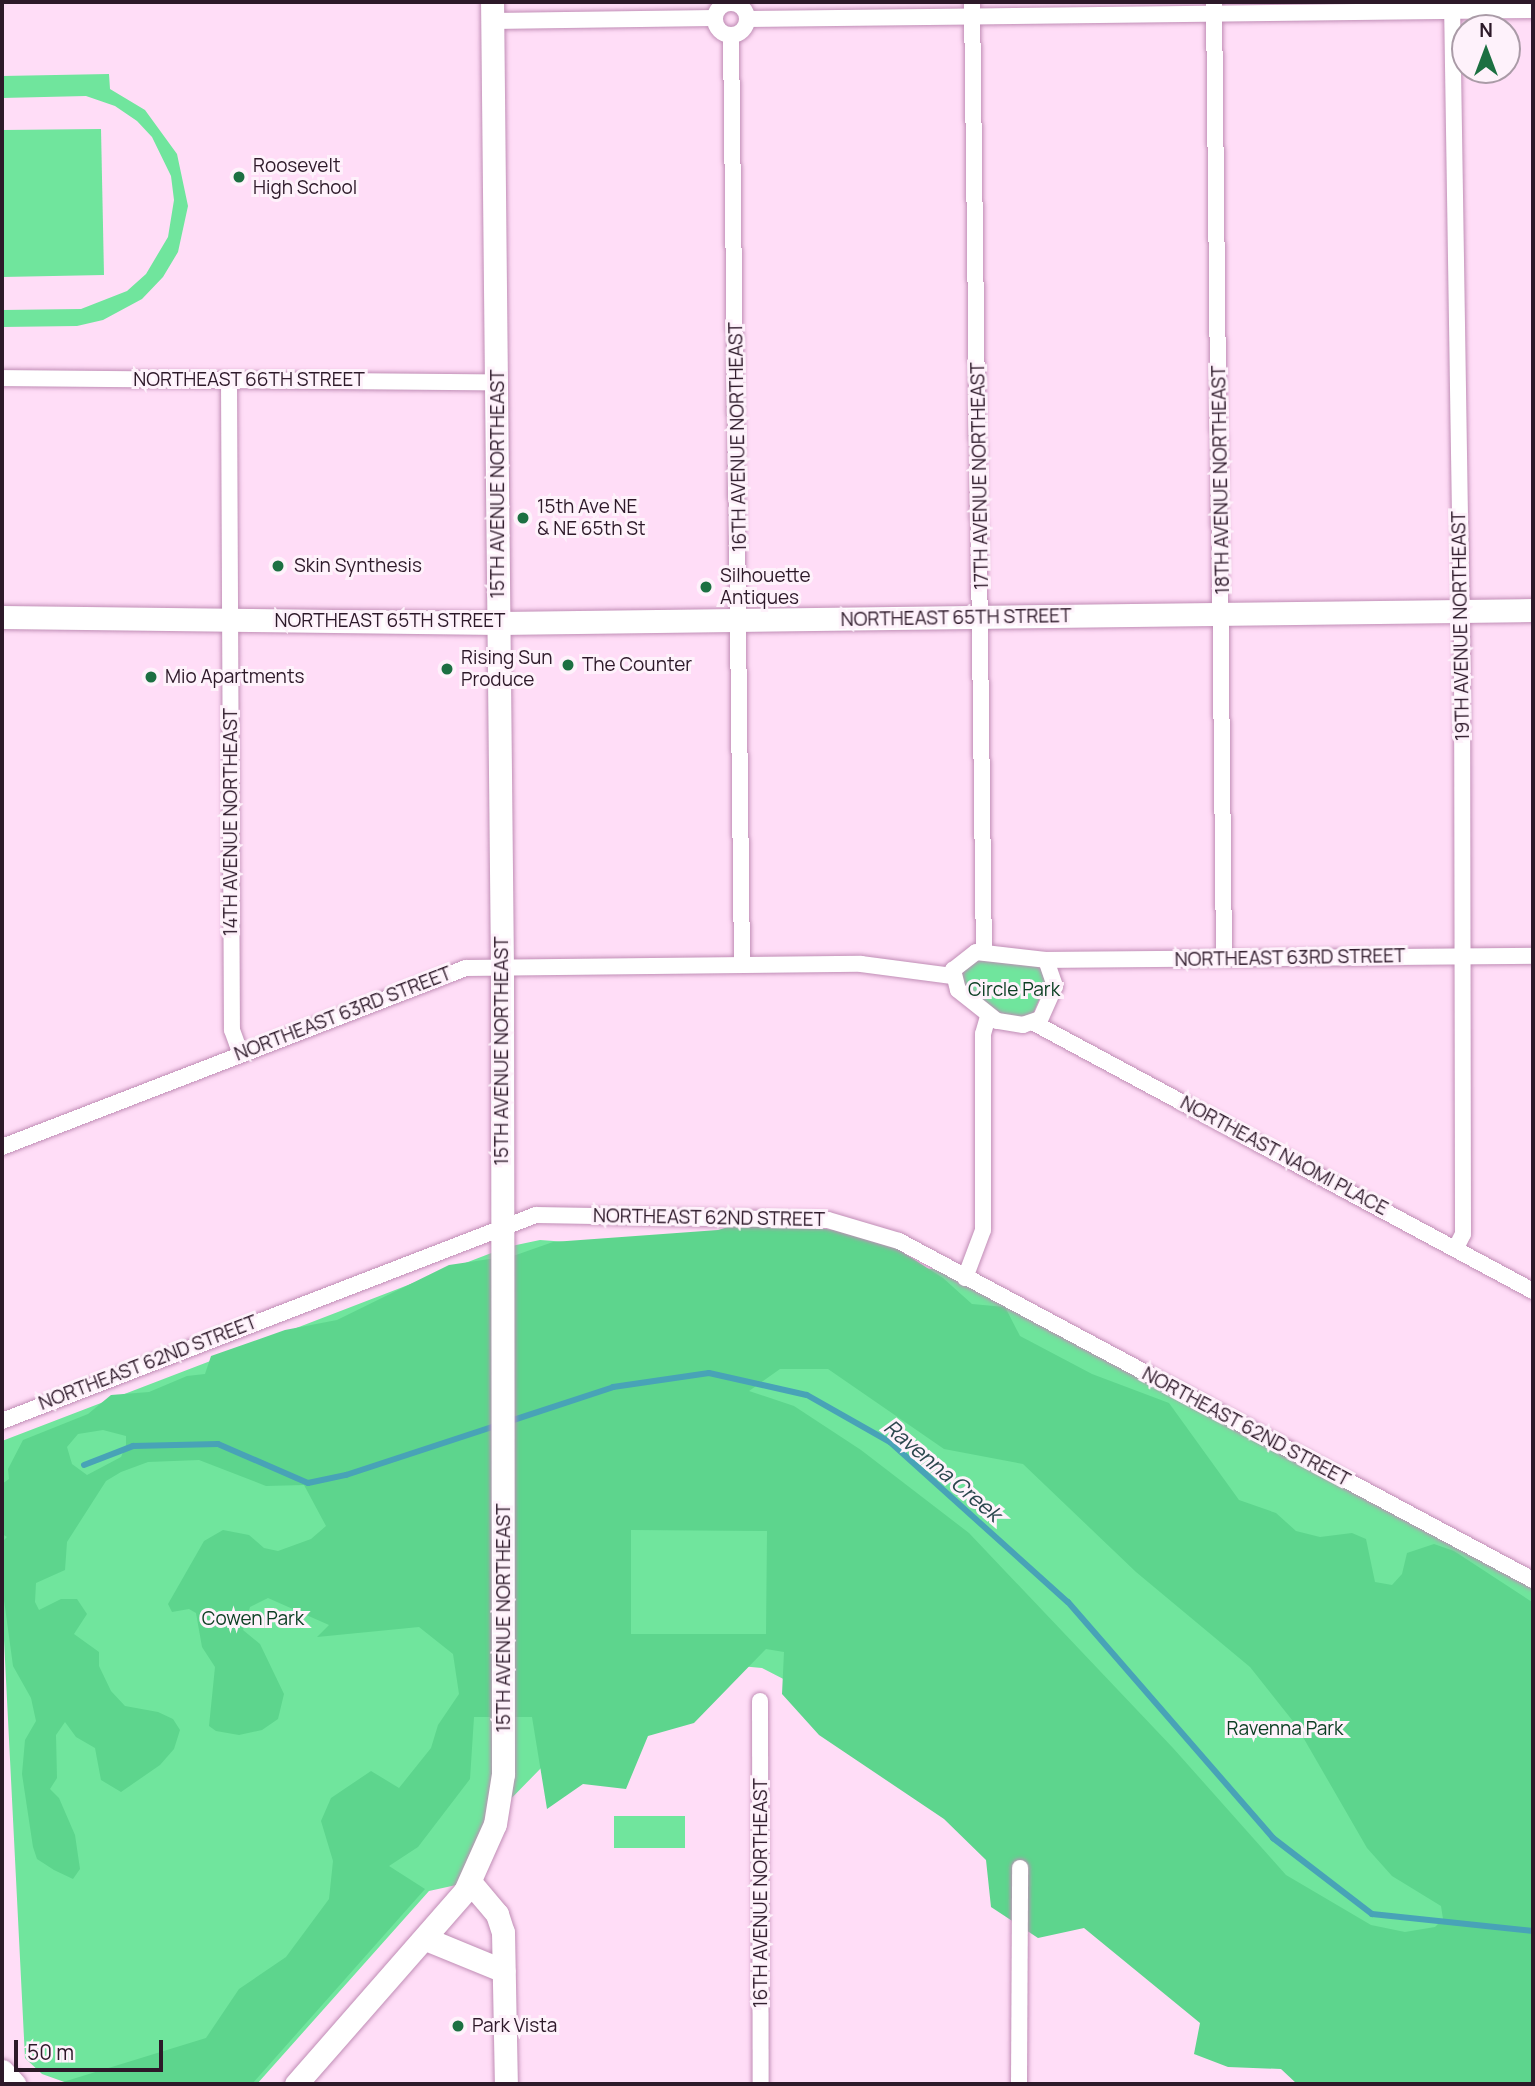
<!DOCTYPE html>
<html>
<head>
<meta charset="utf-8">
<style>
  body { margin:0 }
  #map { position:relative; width:1535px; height:2086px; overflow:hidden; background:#ffddf7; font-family:Manrope,sans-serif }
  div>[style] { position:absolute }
  .green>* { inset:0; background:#70e59d }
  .forest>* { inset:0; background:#5dd58d }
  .stream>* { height:6px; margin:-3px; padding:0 3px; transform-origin:3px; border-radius:3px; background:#48a3b7 }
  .roads { filter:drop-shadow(0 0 2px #c08db5) drop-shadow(0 0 2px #c08db5) }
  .street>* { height:16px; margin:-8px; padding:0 8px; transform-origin:8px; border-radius:8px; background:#fff }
  .street>.ring { margin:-8px; padding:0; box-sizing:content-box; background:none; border:16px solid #fff; border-radius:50% }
  .secondary>* { height:23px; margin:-11.5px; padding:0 11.5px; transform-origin:11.5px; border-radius:11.5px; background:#fff }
  .dots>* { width:19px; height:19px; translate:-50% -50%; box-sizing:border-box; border:4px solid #fef2fb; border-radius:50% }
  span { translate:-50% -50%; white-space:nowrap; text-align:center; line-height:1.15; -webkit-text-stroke:6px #fef2fb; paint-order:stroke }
  .poi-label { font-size:19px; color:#2d1929 }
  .left { translate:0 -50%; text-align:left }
  .street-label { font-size:19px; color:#2d1929 }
  .park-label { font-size:19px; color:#0b3e22 }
  .water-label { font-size:21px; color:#2b474e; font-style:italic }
  .frame { position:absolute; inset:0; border:4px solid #2d1929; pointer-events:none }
  .north { position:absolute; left:1451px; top:14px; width:70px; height:70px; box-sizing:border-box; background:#fef2fb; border:2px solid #aa9ba7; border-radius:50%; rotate:0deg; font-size:19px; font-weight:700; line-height:28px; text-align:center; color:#2d1929 }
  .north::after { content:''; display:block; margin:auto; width:24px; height:32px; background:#1c7042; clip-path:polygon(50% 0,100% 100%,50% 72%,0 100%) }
  .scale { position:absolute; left:14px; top:2040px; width:149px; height:32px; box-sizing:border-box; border:4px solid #2d1929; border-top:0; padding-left:9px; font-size:21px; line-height:24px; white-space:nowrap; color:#2d1929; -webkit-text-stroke:5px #fef2fb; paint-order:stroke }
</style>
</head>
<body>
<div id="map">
  <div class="green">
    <i style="clip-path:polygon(109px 74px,110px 89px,145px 110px,177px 154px,188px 206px,178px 252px,163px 277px,142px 299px,103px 320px,77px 326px,2px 327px,2px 310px,81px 309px,127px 291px,146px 274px,168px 237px,174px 200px,171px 176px,152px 137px,137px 121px,115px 106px,86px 96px,2px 98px,2px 76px)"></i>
    <i style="clip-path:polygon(101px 129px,104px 275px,2px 277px,2px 130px)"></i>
    <i style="clip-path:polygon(972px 959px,1040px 965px,1046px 984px,1033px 1014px,1019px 1018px,1003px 1016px,965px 987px,961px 975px)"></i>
    <i style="clip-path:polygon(540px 1240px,974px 1272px,1533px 1583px,1533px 2084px,828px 1702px,762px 1668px,707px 1663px,588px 1720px,499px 1811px,470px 1882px,429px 1891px,257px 2084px,70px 2084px,42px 2074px,25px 2058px,2px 1600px,2px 1441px,507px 1247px)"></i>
    <i style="clip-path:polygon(614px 1816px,685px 1816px,685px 1848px,614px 1848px)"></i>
  </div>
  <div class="forest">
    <i style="clip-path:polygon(evenodd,752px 1220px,876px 1235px,943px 1278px,972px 1304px,1005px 1307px,1020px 1336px,1092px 1374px,1169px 1403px,1239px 1500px,1276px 1513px,1296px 1531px,1320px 1537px,1352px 1533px,1366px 1539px,1375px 1582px,1392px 1585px,1402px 1574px,1407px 1553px,1434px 1544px,1454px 1551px,1532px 1602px,1533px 2084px,1297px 2084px,1281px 2069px,1228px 2067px,1194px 2054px,1200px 2023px,1084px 1928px,1038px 1938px,991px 1907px,986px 1860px,944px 1819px,819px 1735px,782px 1694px,784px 1652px,766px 1649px,694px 1723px,648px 1736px,626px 1789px,583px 1784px,547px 1809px,532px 1717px,474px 1717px,470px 1779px,418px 1847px,389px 1866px,425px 1889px,252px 2084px,63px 2082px,206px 2038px,239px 1989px,286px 1957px,329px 1899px,333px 1861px,321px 1821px,331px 1798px,371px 1771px,399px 1788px,431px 1748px,438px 1725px,459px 1694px,453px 1654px,419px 1627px,317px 1637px,329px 1625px,268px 1598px,250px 1607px,243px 1630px,260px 1644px,284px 1694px,278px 1719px,262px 1730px,239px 1735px,216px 1731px,209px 1726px,215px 1667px,202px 1647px,196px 1613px,189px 1609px,172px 1612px,168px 1604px,204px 1541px,223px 1530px,249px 1535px,264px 1548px,278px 1551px,311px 1539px,326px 1526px,304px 1485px,266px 1486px,199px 1460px,148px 1462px,121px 1472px,106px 1481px,67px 1542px,65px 1570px,36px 1583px,35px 1602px,39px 1610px,61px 1599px,77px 1599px,87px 1614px,74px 1634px,99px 1652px,99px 1666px,111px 1691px,125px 1706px,158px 1712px,173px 1719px,180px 1730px,174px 1749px,160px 1765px,121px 1792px,101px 1780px,95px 1748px,76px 1737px,65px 1722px,56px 1735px,57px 1778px,50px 1789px,59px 1798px,75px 1835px,80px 1869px,73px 1879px,54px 1870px,37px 1859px,33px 1847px,22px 1774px,25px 1740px,36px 1721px,31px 1698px,13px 1666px,2px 1585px,2px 1542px,7px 1537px,2px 1534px,2px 1484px,9px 1479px,8px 1469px,23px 1440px,88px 1414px,111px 1395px,149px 1392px,187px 1376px,205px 1374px,211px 1356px,285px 1330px,337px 1320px,449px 1265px,516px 1255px,553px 1242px,718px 1230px,752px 1220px,780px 1369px,828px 1369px,944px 1449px,1023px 1464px,1136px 1572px,1250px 1667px,1296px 1725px,1367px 1848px,1392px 1876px,1441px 1906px,1443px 1919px,1435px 1927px,1405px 1932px,1371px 1925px,1286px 1875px,1173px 1748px,969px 1533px,861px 1450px,794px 1406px,749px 1391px,780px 1369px,752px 1220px,103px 1430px,126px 1436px,126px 1445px,121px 1457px,87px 1475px,72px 1464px,67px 1447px,78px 1434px,103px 1430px,752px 1220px,631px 1530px,767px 1531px,766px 1634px,631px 1634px,631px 1530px)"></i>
  </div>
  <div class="stream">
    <i style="left:84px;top:1465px;width:53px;rotate:-21.2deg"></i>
    <i style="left:133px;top:1446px;width:85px;rotate:-1.3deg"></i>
    <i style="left:218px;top:1444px;width:98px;rotate:23.4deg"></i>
    <i style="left:308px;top:1483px;width:39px;rotate:-12deg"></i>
    <i style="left:346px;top:1475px;width:281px;rotate:-18.2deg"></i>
    <i style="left:613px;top:1387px;width:97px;rotate:-8.3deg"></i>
    <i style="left:709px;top:1373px;width:100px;rotate:12.7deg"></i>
    <i style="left:807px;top:1395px;width:95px;rotate:29.5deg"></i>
    <i style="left:890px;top:1442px;width:239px;rotate:42deg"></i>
    <i style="left:1068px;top:1602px;width:313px;rotate:49deg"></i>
    <i style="left:1273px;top:1838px;width:125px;rotate:37.5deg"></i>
    <i style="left:1372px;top:1914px;width:162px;rotate:6deg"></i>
  </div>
  <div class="roads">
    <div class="street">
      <i style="left:972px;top:2px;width:949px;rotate:89.28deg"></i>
      <i style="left:1214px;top:2px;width:956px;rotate:89.4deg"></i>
      <i style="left:1452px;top:2px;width:642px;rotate:89.11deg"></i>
      <i style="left:1462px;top:644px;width:590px;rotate:89.9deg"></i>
      <i style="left:1463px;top:1234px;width:16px;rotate:117deg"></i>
      <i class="ring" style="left:715px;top:3px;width:16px;height:16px"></i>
      <i style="left:747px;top:19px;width:786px;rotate:-0.66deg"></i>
      <i style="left:492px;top:21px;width:222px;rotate:-0.8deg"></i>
      <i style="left:731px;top:36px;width:929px;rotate:89.32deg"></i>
      <i style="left:2px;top:378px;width:495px;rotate:0.5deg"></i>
      <i style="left:229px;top:380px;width:650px;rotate:89.74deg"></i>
      <i style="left:232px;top:1030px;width:23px;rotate:70deg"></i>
      <i style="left:976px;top:952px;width:70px;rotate:6.5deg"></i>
      <i style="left:1046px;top:960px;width:28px;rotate:71deg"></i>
      <i style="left:1055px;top:986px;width:36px;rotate:114deg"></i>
      <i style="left:1040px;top:1019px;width:18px;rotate:161deg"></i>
      <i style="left:1023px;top:1025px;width:26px;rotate:-171deg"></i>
      <i style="left:997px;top:1021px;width:50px;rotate:-141.5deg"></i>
      <i style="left:958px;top:990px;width:21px;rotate:-104deg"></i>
      <i style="left:953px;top:970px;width:29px;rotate:-38deg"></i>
      <i style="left:1046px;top:960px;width:487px;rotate:-0.5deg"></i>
      <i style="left:1034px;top:1023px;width:566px;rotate:28.24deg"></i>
      <i style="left:2px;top:1147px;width:497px;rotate:-21.1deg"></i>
      <i style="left:466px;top:968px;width:395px;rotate:-0.6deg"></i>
      <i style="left:861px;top:964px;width:92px;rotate:7.5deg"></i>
      <i style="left:965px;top:1278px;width:51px;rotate:-69.4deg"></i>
      <i style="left:983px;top:1230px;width:196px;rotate:-90deg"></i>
      <i style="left:983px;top:1034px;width:18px;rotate:-74deg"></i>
      <i style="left:2px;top:1421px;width:572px;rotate:-21.1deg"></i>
      <i style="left:536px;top:1215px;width:292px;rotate:1deg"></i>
      <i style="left:828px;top:1220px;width:74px;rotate:16.5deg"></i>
      <i style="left:899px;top:1241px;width:719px;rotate:28.13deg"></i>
      <i style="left:760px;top:1701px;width:383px;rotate:89.9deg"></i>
      <i style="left:1019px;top:2084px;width:216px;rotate:-89.7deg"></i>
    </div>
    <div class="secondary">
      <i style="left:2px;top:617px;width:497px;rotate:0.7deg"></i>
      <i style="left:499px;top:623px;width:1034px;rotate:-0.72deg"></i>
      <i style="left:470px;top:1882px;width:42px;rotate:49.8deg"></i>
      <i style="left:497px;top:1914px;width:19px;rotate:72deg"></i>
      <i style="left:503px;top:1932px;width:152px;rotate:88.9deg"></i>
      <i style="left:426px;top:1939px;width:84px;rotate:22.3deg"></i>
      <i style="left:2px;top:2071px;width:18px;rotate:47deg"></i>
      <i style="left:296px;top:2084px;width:257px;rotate:-48.8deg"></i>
      <i style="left:465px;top:1891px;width:73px;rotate:-65.9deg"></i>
      <i style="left:495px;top:1824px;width:51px;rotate:-80.9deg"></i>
      <i style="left:503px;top:1774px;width:806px;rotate:-90.07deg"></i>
      <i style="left:502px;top:968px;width:966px;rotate:-90.59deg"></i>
    </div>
  </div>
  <div class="dots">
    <i style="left:239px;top:177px;background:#1c7042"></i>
    <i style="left:523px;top:518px;background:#1c7042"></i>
    <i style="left:278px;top:566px;background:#1c7042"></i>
    <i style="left:706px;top:587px;background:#1c7042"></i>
    <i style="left:568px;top:665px;background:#1c7042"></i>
    <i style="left:447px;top:669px;background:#1c7042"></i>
    <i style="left:151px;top:677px;background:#1c7042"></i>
    <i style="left:458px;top:2026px;background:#1c7042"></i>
  </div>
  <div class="poi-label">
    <span class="left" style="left:253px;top:177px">Roosevelt<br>High School</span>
    <span class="left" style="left:537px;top:518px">15th Ave NE<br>&amp; NE 65th St</span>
    <span class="left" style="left:294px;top:566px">Skin Synthesis</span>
    <span class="left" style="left:720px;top:587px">Silhouette<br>Antiques</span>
    <span class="left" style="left:461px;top:669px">Rising Sun<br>Produce</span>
    <span class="left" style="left:582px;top:665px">The Counter</span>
    <span class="left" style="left:165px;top:677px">Mio Apartments</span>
    <span class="left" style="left:472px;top:2026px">Park Vista</span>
  </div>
  <div class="street-label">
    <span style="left:249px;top:380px">NORTHEAST 66TH STREET</span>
    <span style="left:738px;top:437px;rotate:-91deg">16TH AVENUE NORTHEAST</span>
    <span style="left:980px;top:476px;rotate:-91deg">17TH AVENUE NORTHEAST</span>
    <span style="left:1221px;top:480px;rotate:-91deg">18TH AVENUE NORTHEAST</span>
    <span style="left:498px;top:484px;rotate:-90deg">15TH AVENUE NORTHEAST</span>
    <span style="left:956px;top:618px;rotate:-1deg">NORTHEAST 65TH STREET</span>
    <span style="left:390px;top:621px">NORTHEAST 65TH STREET</span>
    <span style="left:1461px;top:626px;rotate:-91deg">19TH AVENUE NORTHEAST</span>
    <span style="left:231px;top:822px;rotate:-90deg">14TH AVENUE NORTHEAST</span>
    <span style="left:1290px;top:958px;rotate:-1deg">NORTHEAST 63RD STREET</span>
    <span style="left:343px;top:1014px;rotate:-21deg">NORTHEAST 63RD STREET</span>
    <span style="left:502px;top:1051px;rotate:-90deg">15TH AVENUE NORTHEAST</span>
    <span style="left:1284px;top:1156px;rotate:28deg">NORTHEAST NAOMI PLACE</span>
    <span style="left:709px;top:1218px;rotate:1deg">NORTHEAST 62ND STREET</span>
    <span style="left:148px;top:1363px;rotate:-21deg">NORTHEAST 62ND STREET</span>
    <span style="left:1246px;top:1427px;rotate:28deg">NORTHEAST 62ND STREET</span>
    <span style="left:504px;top:1618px;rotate:-90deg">15TH AVENUE NORTHEAST</span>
    <span style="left:761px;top:1893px;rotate:-90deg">16TH AVENUE NORTHEAST</span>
  </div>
  <div class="park-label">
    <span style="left:1014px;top:990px">Circle Park</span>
    <span style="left:253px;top:1619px">Cowen Park</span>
    <span style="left:1285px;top:1729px">Ravenna Park</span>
  </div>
  <div class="water-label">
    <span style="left:943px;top:1470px;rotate:40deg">Ravenna Creek</span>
  </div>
  <div class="frame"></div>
  <div class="north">N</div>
  <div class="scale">50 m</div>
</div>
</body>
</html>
